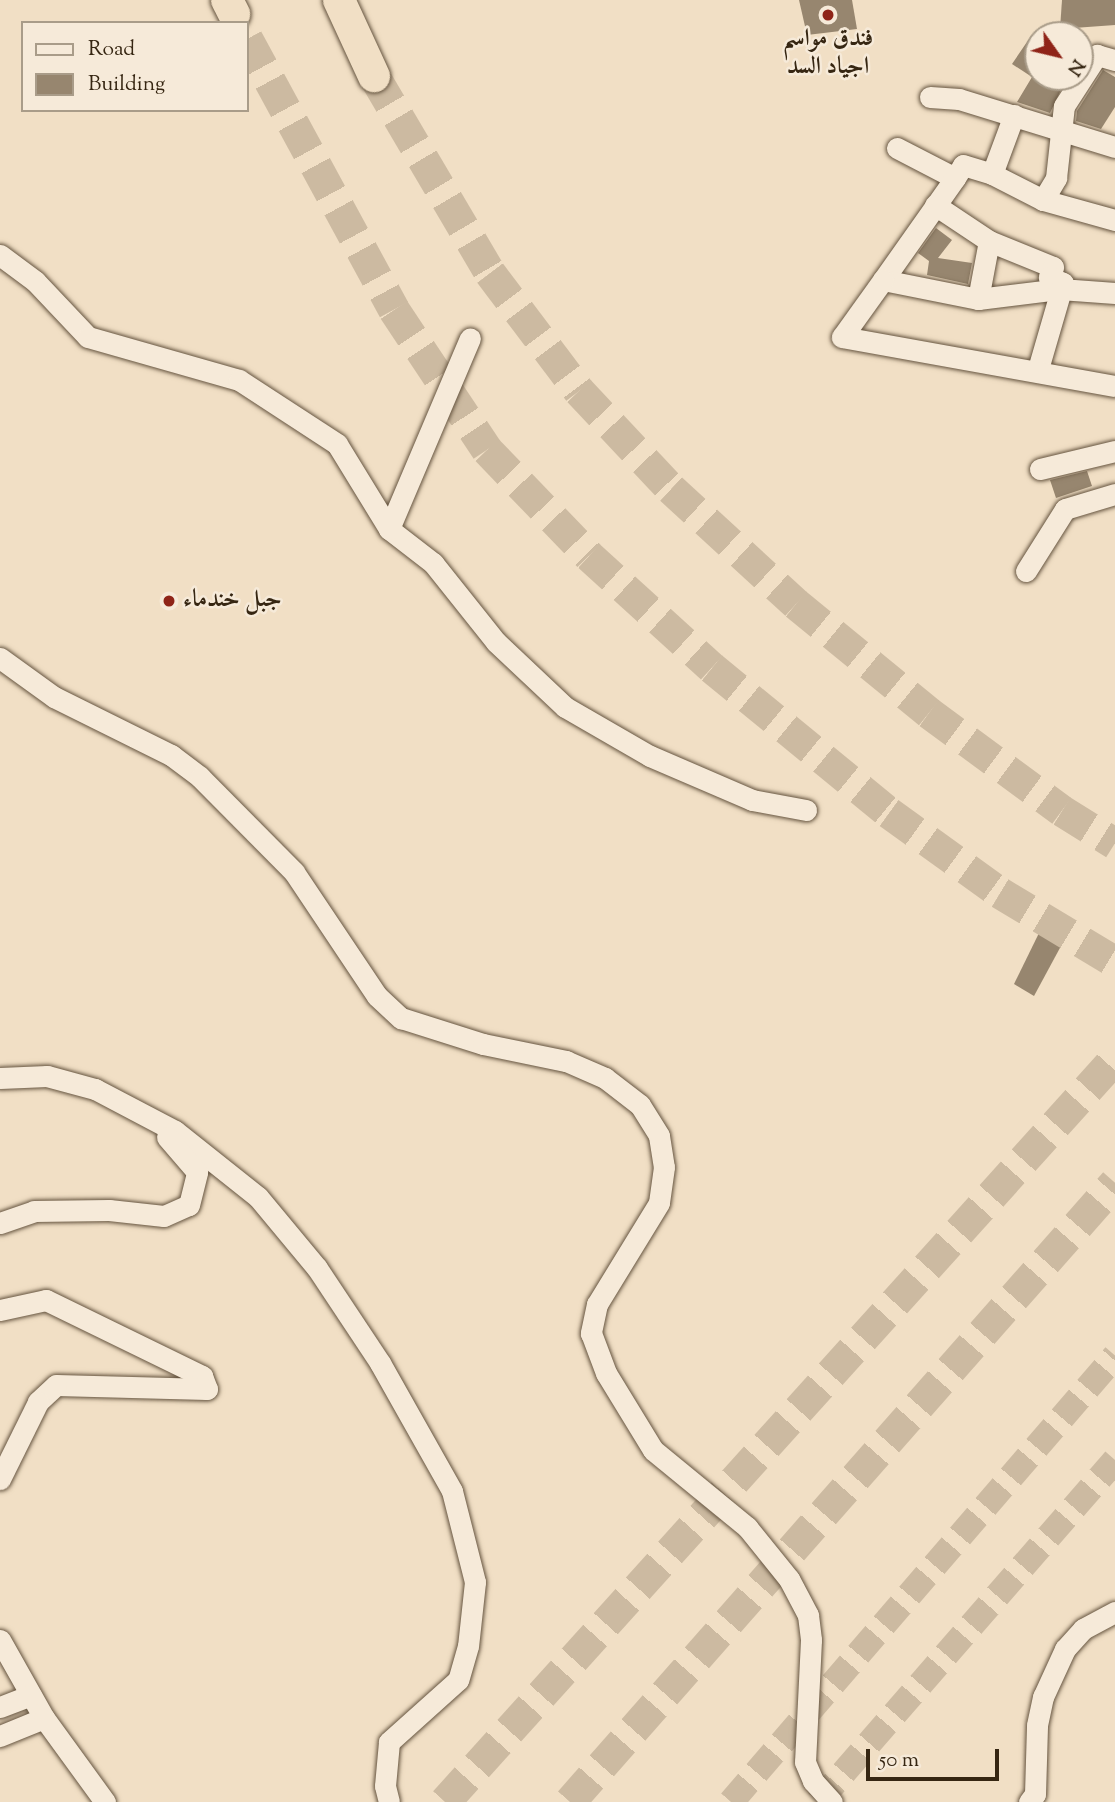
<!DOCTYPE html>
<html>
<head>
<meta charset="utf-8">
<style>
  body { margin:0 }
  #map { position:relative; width:1115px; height:1802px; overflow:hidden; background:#f1dfc5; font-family:"Sorts Mill Goudy",Amiri,serif }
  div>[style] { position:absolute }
  .building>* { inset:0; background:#97866f }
  .major-tunnel>* { height:26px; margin-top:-13px; transform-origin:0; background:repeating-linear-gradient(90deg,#ccbaa1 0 26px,transparent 0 39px) }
  .highway-tunnel>* { height:32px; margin-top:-16px; transform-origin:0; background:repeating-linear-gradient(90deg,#ccbaa1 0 32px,transparent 0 48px) }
  .roads { filter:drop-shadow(0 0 2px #65543f) drop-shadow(0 0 2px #65543f) }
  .minor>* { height:21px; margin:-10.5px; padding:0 10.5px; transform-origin:10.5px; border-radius:10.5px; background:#f6ead9 }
  .highway>* { height:32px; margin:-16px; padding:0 16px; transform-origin:16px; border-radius:16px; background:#f1dfc5 }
  .dots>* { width:19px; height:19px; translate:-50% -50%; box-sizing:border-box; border:4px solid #f6ead9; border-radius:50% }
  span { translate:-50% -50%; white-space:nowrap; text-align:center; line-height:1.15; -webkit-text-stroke:5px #f6ead9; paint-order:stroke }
  .poi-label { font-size:24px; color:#362612; font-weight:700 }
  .left { translate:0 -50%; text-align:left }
  .legend { position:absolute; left:21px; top:21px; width:228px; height:91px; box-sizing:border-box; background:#f6ead9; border:2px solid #a99c89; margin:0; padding:9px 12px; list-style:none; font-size:21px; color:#362612 }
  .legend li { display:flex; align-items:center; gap:14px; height:35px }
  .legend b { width:35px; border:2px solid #a99c89 }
  .north { position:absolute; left:1024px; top:21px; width:70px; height:70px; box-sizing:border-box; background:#f6ead9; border:2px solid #a99c89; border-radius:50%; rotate:124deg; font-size:19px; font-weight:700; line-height:28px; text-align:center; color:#362612 }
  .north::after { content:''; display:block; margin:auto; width:24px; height:32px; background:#8f2418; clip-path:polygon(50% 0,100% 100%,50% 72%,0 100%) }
  .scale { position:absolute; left:866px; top:1749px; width:133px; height:32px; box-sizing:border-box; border:4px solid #362612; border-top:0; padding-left:9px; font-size:21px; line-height:24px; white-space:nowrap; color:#362612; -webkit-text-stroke:5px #f6ead9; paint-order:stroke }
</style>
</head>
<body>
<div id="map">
  <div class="building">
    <i style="clip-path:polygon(799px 0,852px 0,857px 29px,807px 35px)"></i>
    <i style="clip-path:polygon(1062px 0,1115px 0,1115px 25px,1060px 29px)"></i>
    <i style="clip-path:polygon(1029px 39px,1038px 45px,1038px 77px,1067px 77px,1050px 113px,1017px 102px,1032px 77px,1012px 64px)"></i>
    <i style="clip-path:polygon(1103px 70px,1115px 77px,1115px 107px,1101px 129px,1076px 121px,1077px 111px)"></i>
    <i style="clip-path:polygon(936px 228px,952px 240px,938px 258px,972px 263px,968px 284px,927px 275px,929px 261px,918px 253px)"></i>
    <i style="clip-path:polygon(1087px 471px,1092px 486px,1056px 498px,1050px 480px)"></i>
    <i style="clip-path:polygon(1039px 933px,1061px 946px,1034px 996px,1014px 984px)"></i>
  </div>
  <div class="major-tunnel">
    <i style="left:731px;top:1802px;width:589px;rotate:-49.27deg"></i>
    <i style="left:818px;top:1802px;width:453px;rotate:-49deg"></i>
  </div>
  <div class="highway-tunnel">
    <i style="left:247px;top:39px;width:308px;rotate:61.5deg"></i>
    <i style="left:394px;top:310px;width:168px;rotate:56.4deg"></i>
    <i style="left:487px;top:450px;width:147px;rotate:46.1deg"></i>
    <i style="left:589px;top:556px;width:166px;rotate:42.3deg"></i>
    <i style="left:712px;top:668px;width:229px;rotate:39.3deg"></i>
    <i style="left:889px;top:813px;width:137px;rotate:35.8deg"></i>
    <i style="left:1000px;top:893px;width:134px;rotate:31deg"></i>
    <i style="left:374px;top:76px;width:229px;rotate:59.5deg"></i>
    <i style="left:490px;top:273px;width:148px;rotate:53deg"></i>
    <i style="left:579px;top:391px;width:134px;rotate:46.8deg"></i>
    <i style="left:671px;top:489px;width:170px;rotate:42.6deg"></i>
    <i style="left:796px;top:604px;width:172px;rotate:39.3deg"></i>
    <i style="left:929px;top:713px;width:165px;rotate:36.4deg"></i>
    <i style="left:1062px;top:811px;width:62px;rotate:31.9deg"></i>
    <i style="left:445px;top:1802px;width:1000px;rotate:-47.96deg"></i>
    <i style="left:570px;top:1802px;width:825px;rotate:-48.64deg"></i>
  </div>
  <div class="roads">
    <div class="minor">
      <i style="left:930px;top:97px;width:29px;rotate:4deg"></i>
      <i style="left:959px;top:99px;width:163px;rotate:17.1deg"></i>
      <i style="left:897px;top:148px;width:65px;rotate:27.3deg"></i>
      <i style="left:955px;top:178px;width:15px;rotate:-58deg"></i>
      <i style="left:963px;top:165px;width:30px;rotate:17deg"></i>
      <i style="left:992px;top:174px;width:57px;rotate:27deg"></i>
      <i style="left:1043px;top:200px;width:75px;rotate:15.5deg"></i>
      <i style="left:992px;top:174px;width:63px;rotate:-69.6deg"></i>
      <i style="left:955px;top:178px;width:125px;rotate:125.2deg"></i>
      <i style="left:883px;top:280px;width:97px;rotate:11.3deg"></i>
      <i style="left:978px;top:299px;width:83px;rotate:-7deg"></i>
      <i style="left:1060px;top:289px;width:55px;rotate:4.2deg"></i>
      <i style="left:1043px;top:200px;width:26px;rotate:-59deg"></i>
      <i style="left:1056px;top:178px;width:72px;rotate:-83.7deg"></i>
      <i style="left:1064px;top:106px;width:61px;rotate:-57.1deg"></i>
      <i style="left:1097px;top:55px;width:19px;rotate:16deg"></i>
      <i style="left:935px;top:205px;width:65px;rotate:33.7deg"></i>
      <i style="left:989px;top:241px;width:69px;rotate:22.1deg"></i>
      <i style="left:1053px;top:267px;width:11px;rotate:112deg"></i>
      <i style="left:1049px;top:277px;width:15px;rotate:23deg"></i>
      <i style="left:1063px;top:283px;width:90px;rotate:106.2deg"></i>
      <i style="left:0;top:255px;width:44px;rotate:36.6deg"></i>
      <i style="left:35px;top:281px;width:77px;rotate:46.6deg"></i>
      <i style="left:88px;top:337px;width:157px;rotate:15.9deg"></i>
      <i style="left:239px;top:380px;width:117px;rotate:33.1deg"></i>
      <i style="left:337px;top:444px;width:100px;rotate:58.5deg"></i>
      <i style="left:389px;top:529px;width:56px;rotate:37.7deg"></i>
      <i style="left:433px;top:563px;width:101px;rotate:51.4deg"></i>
      <i style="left:496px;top:642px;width:95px;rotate:43.3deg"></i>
      <i style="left:565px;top:707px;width:98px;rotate:30deg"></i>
      <i style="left:650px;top:756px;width:111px;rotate:23.3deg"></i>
      <i style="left:752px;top:800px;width:55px;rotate:10.5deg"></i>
      <i style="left:883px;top:280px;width:70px;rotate:125.7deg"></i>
      <i style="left:842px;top:337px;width:277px;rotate:10.2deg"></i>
      <i style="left:978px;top:299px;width:59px;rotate:-79.3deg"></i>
      <i style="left:1040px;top:469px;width:77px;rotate:-13.5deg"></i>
      <i style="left:389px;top:529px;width:207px;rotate:-67deg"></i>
      <i style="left:1026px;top:571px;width:73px;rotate:-57.8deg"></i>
      <i style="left:1065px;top:509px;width:52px;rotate:-16.7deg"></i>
      <i style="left:0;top:658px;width:67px;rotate:35.8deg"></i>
      <i style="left:54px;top:697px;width:131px;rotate:26.4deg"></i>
      <i style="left:171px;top:755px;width:36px;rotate:37deg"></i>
      <i style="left:200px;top:777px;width:134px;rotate:45.3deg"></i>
      <i style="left:294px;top:872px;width:149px;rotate:56.2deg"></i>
      <i style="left:377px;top:996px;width:33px;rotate:43deg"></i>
      <i style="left:401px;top:1018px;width:86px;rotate:17.6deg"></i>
      <i style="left:483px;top:1044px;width:85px;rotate:11.6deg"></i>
      <i style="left:566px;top:1061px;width:43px;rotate:23.6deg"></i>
      <i style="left:605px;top:1078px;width:44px;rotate:37.6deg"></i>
      <i style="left:640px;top:1105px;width:36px;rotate:58deg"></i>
      <i style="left:659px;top:1136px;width:31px;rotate:81deg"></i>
      <i style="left:664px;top:1167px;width:36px;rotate:98deg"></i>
      <i style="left:659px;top:1203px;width:119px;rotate:121.5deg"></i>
      <i style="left:597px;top:1304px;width:30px;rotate:102deg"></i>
      <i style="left:591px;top:1333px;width:43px;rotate:69.4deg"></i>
      <i style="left:606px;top:1373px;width:90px;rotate:58.6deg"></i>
      <i style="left:653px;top:1450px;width:122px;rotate:39.3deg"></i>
      <i style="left:747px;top:1527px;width:67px;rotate:51.1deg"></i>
      <i style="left:789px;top:1579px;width:41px;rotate:62.2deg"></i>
      <i style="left:808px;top:1615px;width:25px;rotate:83deg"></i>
      <i style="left:811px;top:1640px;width:122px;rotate:92.8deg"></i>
      <i style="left:805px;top:1762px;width:21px;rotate:67deg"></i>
      <i style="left:813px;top:1781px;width:28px;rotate:48deg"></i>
      <i style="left:0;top:1078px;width:47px;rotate:-2.4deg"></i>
      <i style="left:47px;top:1076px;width:50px;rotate:15.2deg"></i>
      <i style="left:95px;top:1089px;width:90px;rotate:27.7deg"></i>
      <i style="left:175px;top:1131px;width:106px;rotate:38.5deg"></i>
      <i style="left:258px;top:1197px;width:92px;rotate:50.3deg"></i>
      <i style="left:317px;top:1268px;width:114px;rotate:56.4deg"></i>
      <i style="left:380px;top:1363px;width:147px;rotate:60.6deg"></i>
      <i style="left:452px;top:1491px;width:94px;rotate:75.8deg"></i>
      <i style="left:475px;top:1582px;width:64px;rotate:96.2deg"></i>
      <i style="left:468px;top:1646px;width:35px;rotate:106deg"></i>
      <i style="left:458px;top:1680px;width:93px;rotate:138.1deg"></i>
      <i style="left:389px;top:1742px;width:44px;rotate:95.2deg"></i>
      <i style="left:385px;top:1786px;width:16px;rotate:76deg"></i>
      <i style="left:0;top:1223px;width:36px;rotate:-19deg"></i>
      <i style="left:34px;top:1211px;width:75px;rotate:-0.8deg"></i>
      <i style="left:109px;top:1210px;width:55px;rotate:6.2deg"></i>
      <i style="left:164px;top:1216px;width:27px;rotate:-24deg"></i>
      <i style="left:189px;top:1205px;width:34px;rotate:-76deg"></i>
      <i style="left:197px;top:1172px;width:46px;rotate:-130.6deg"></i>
      <i style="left:0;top:1310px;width:47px;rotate:-12.3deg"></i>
      <i style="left:46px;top:1300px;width:174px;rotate:26deg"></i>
      <i style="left:202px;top:1376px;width:14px;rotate:69deg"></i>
      <i style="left:207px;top:1389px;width:151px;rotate:-178.5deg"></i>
      <i style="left:56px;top:1385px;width:25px;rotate:137deg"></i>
      <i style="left:38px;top:1402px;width:86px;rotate:116.3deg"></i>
      <i style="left:0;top:1640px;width:90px;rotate:60.6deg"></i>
      <i style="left:44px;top:1718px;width:48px;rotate:157.8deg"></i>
      <i style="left:0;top:1707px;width:33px;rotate:-21deg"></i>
      <i style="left:44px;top:1718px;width:104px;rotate:54deg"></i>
      <i style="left:1029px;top:1802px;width:10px;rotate:-53deg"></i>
      <i style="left:1035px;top:1794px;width:69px;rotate:-88.3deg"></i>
      <i style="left:1037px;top:1725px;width:29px;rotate:-78deg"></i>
      <i style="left:1043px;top:1697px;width:53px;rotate:-65.4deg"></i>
      <i style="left:1065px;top:1649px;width:27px;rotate:-48deg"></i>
      <i style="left:1083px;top:1629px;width:36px;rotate:-28deg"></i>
    </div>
    <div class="highway">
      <i style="left:227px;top:0;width:16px;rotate:63deg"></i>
      <i style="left:339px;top:0;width:84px;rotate:65.3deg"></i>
    </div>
  </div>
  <div class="dots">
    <i style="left:828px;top:15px;background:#8f2418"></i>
    <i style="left:169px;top:601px;background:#8f2418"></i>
  </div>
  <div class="poi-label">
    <span style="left:828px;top:54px">فندق مواسم<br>اجياد السد</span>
    <span class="left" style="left:183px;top:601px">جبل خندماء</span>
  </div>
  <ul class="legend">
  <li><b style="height:9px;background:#f6ead9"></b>Road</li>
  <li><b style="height:19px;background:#97866f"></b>Building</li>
  </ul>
  <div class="north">N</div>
  <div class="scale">50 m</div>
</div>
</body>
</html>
